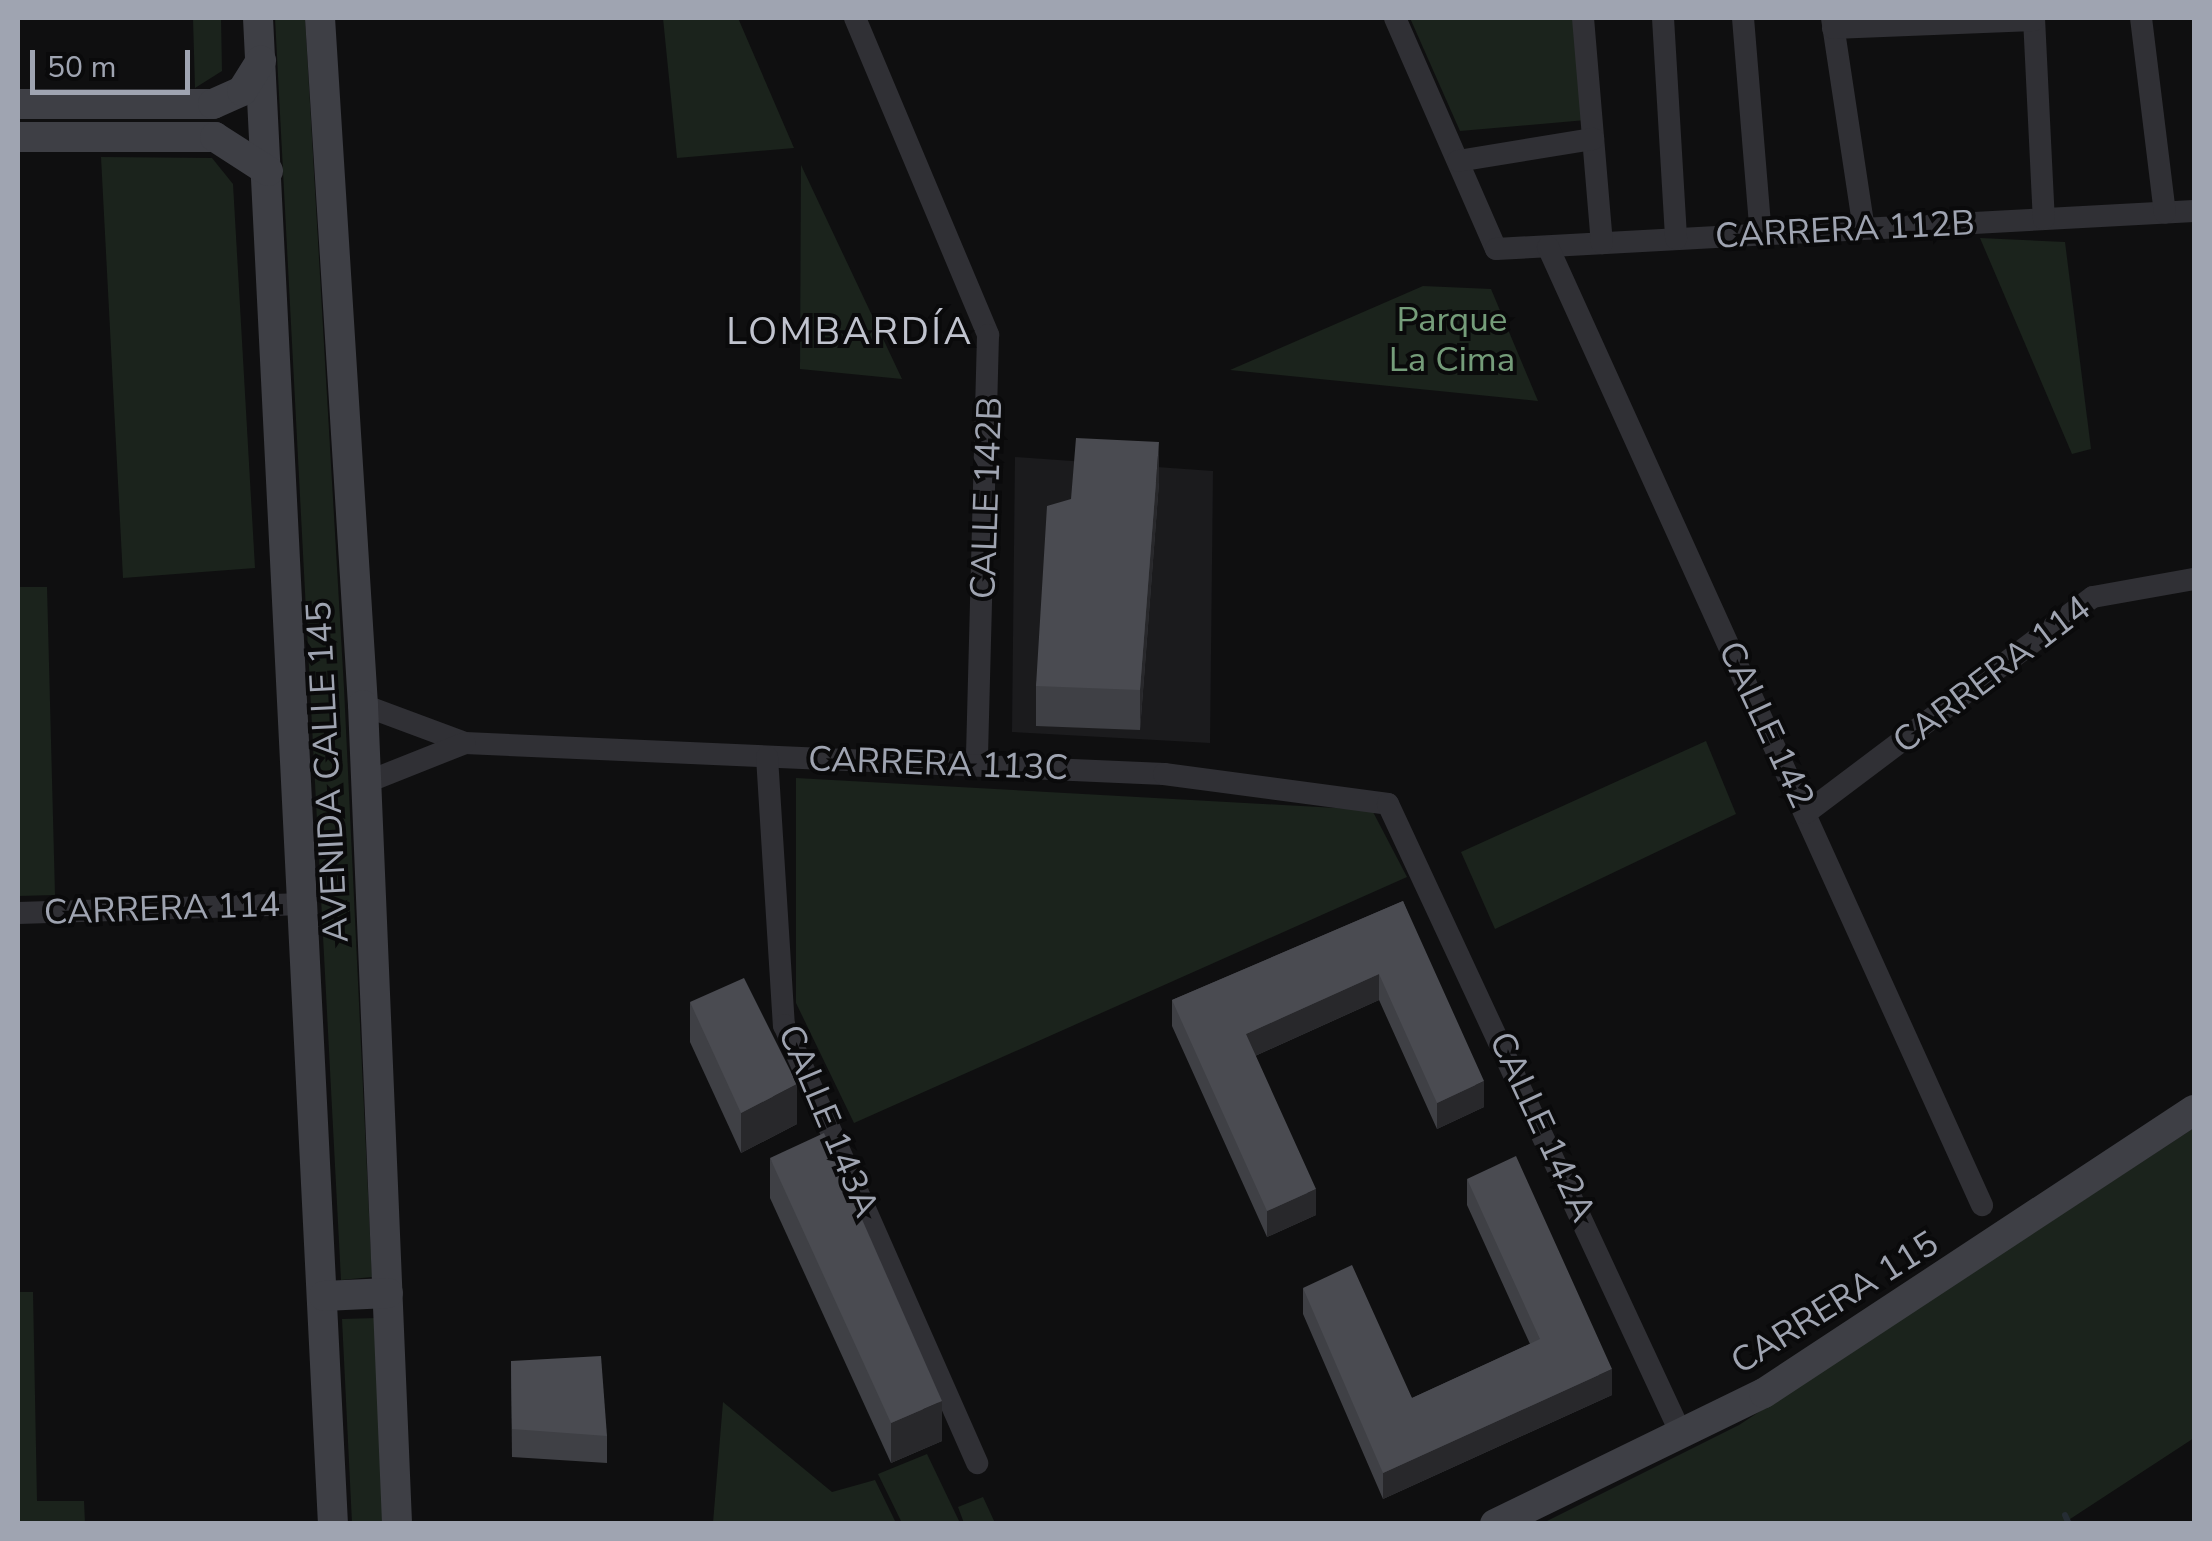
<!DOCTYPE html>
<html>
<head>
<meta charset="utf-8">
<style>
  body { margin:0 }
  #map { position:relative; width:2212px; height:1541px; overflow:hidden; background:#0f0f10; font-family:"Nunito Sans",sans-serif }
  div>[style] { position:absolute }
  .built>* { inset:0; background:#1b1b1d }
  .green>* { inset:0; background:#1b231c }
  .stream>* { height:6px; margin:-3px; padding:0 3px; transform-origin:3px; border-radius:3px; background:#252c33 }
  .street>* { height:22px; margin:-11px; padding:0 11px; transform-origin:11px; border-radius:11px; background:#303035 }
  .secondary>* { height:30px; margin:-15px; padding:0 15px; transform-origin:15px; border-radius:15px; background:#3e3f45 }
  .wall>* { inset:0; background:#3f4045 }
  .shaded-wall>* { inset:0; background:#28282b }
  .building>* { inset:0; background:#4a4b51 }
  span { translate:-50% -50%; white-space:nowrap; text-align:center; line-height:1.15; -webkit-text-stroke:8px #0a0a0b; paint-order:stroke }
  .street-label { font-size:35px; color:#9fa4b1 }
  .park-label { font-size:35px; color:#759d7a }
  .neighbourhood-label { font-size:38px; color:#c0c3ce; letter-spacing:2.5px }
  .frame { position:absolute; inset:0; border:20px solid #9fa4b1; pointer-events:none }
  .scale { position:absolute; left:30px; top:50px; width:160px; height:45px; box-sizing:border-box; border:5px solid #9fa4b1; border-top:0; padding-left:12px; font-size:30px; line-height:35px; white-space:nowrap; color:#9fa4b1; -webkit-text-stroke:8px #0a0a0b; paint-order:stroke }
</style>
</head>
<body>
<div id="map">
  <div class="built">
    <i style="clip-path:polygon(1015px 457px,1213px 471px,1210px 743px,1012px 732px)"></i>
  </div>
  <div class="green">
    <i style="clip-path:polygon(193px 18px,221px 18px,222px 71px,195px 88px)"></i>
    <i style="clip-path:polygon(275px 18px,305px 18px,344px 688px,372px 1277px,341px 1280px)"></i>
    <i style="clip-path:polygon(663px 18px,738px 18px,794px 148px,677px 158px)"></i>
    <i style="clip-path:polygon(1410px 18px,1574px 18px,1586px 120px,1460px 131px)"></i>
    <i style="clip-path:polygon(101px 157px,212px 158px,233px 184px,255px 568px,123px 578px)"></i>
    <i style="clip-path:polygon(801px 165px,902px 379px,800px 369px)"></i>
    <i style="clip-path:polygon(1980px 238px,2065px 242px,2091px 449px,2072px 454px)"></i>
    <i style="clip-path:polygon(1423px 286px,1491px 289px,1538px 401px,1230px 370px)"></i>
    <i style="clip-path:polygon(18px 587px,47px 587px,55px 895px,18px 896px)"></i>
    <i style="clip-path:polygon(1706px 741px,1736px 814px,1495px 929px,1461px 852px)"></i>
    <i style="clip-path:polygon(796px 778px,1372px 810px,1407px 877px,854px 1123px,796px 1003px)"></i>
    <i style="clip-path:polygon(2194px 1128px,2194px 1438px,2064px 1523px,1541px 1524px,1739px 1425px)"></i>
    <i style="clip-path:polygon(18px 1292px,33px 1292px,37px 1501px,84px 1501px,85px 1523px,18px 1523px)"></i>
    <i style="clip-path:polygon(377px 1318px,384px 1523px,352px 1523px,342px 1319px)"></i>
    <i style="clip-path:polygon(723px 1402px,832px 1492px,875px 1480px,896px 1523px,713px 1523px)"></i>
    <i style="clip-path:polygon(927px 1454px,960px 1523px,902px 1523px,878px 1474px)"></i>
    <i style="clip-path:polygon(983px 1497px,995px 1523px,964px 1523px,958px 1507px)"></i>
  </div>
  <div class="stream">
    <i style="left:2065px;top:1515px;width:10px;rotate:66deg"></i>
  </div>
  <div class="street">
    <i style="left:855px;top:18px;width:344px;rotate:67.2deg"></i>
    <i style="left:988px;top:335px;width:430px;rotate:91.5deg"></i>
    <i style="left:1395px;top:18px;width:252px;rotate:66.4deg"></i>
    <i style="left:1496px;top:249px;width:699px;rotate:-3.12deg"></i>
    <i style="left:1583px;top:18px;width:226px;rotate:85.2deg"></i>
    <i style="left:1663px;top:18px;width:221px;rotate:86.6deg"></i>
    <i style="left:1743px;top:18px;width:218px;rotate:85.3deg"></i>
    <i style="left:1832px;top:18px;width:213px;rotate:81.4deg"></i>
    <i style="left:2034px;top:18px;width:201px;rotate:87.2deg"></i>
    <i style="left:2141px;top:18px;width:196px;rotate:83deg"></i>
    <i style="left:1833px;top:28px;width:201px;rotate:-2.3deg"></i>
    <i style="left:1458px;top:161px;width:137px;rotate:-9.3deg"></i>
    <i style="left:1548px;top:247px;width:1052px;rotate:65.63deg"></i>
    <i style="left:363px;top:705px;width:109px;rotate:20.4deg"></i>
    <i style="left:465px;top:743px;width:700px;rotate:2.54deg"></i>
    <i style="left:1164px;top:774px;width:226px;rotate:7.6deg"></i>
    <i style="left:1388px;top:804px;width:697px;rotate:65.05deg"></i>
    <i style="left:767px;top:757px;width:269px;rotate:86.4deg"></i>
    <i style="left:784px;top:1025px;width:479px;rotate:66.2deg"></i>
    <i style="left:367px;top:782px;width:105px;rotate:-21.7deg"></i>
    <i style="left:1806px;top:813px;width:359px;rotate:-37deg"></i>
    <i style="left:2093px;top:597px;width:103px;rotate:-10.1deg"></i>
    <i style="left:18px;top:913px;width:288px;rotate:-1.8deg"></i>
  </div>
  <div class="secondary">
    <i style="left:258px;top:18px;width:1508px;rotate:87.15deg"></i>
    <i style="left:320px;top:18px;width:688px;rotate:86.42deg"></i>
    <i style="left:363px;top:705px;width:820px;rotate:87.62deg"></i>
    <i style="left:18px;top:104px;width:195px"></i>
    <i style="left:213px;top:104px;width:32px;rotate:-24deg"></i>
    <i style="left:242px;top:91px;width:36px;rotate:-58deg"></i>
    <i style="left:18px;top:137px;width:197px"></i>
    <i style="left:215px;top:137px;width:63px;rotate:32.7deg"></i>
    <i style="left:324px;top:1296px;width:64px;rotate:-2.7deg"></i>
    <i style="left:1495px;top:1524px;width:299px;rotate:-26deg"></i>
    <i style="left:1764px;top:1393px;width:515px;rotate:-33.35deg"></i>
  </div>
  <div class="wall">
    <i style="clip-path:polygon(1159px 482px,1140px 730px,1036px 726px,1036px 686px,1071px 499px)"></i>
    <i style="clip-path:polygon(1403px 901px,1484px 1107px,1437px 1129px,1379px 1000px,1255px 1056px,1316px 1215px,1267px 1237px,1172px 1026px,1172px 1000px)"></i>
    <i style="clip-path:polygon(690px 1002px,797px 1124px,741px 1153px,690px 1042px)"></i>
    <i style="clip-path:polygon(770px 1158px,942px 1441px,891px 1463px,770px 1198px)"></i>
    <i style="clip-path:polygon(1467px 1179px,1612px 1395px,1383px 1499px,1303px 1314px,1303px 1288px,1412px 1398px,1530px 1344px,1467px 1205px)"></i>
    <i style="clip-path:polygon(511px 1361px,607px 1436px,607px 1463px,512px 1457px)"></i>
  </div>
  <div class="shaded-wall">
    <i style="clip-path:polygon(1159px 442px,1159px 482px,1140px 730px,1140px 690px)"></i>
    <i style="clip-path:polygon(1379px 974px,1379px 1000px,1246px 1060px,1246px 1034px)"></i>
    <i style="clip-path:polygon(1484px 1081px,1484px 1107px,1437px 1129px,1437px 1103px)"></i>
    <i style="clip-path:polygon(797px 1084px,797px 1124px,741px 1153px,741px 1113px)"></i>
    <i style="clip-path:polygon(1316px 1189px,1316px 1215px,1267px 1237px,1267px 1211px)"></i>
    <i style="clip-path:polygon(1612px 1369px,1612px 1395px,1383px 1499px,1383px 1473px)"></i>
    <i style="clip-path:polygon(942px 1401px,942px 1441px,891px 1463px,891px 1423px)"></i>
  </div>
  <div class="building">
    <i style="clip-path:polygon(1076px 438px,1159px 442px,1140px 690px,1036px 686px,1047px 506px,1071px 499px)"></i>
    <i style="clip-path:polygon(1403px 901px,1484px 1081px,1437px 1103px,1379px 974px,1246px 1034px,1316px 1189px,1267px 1211px,1172px 1000px)"></i>
    <i style="clip-path:polygon(744px 978px,797px 1084px,741px 1113px,690px 1002px)"></i>
    <i style="clip-path:polygon(824px 1133px,942px 1401px,891px 1423px,770px 1158px)"></i>
    <i style="clip-path:polygon(1516px 1156px,1612px 1369px,1383px 1473px,1303px 1288px,1352px 1265px,1412px 1398px,1540px 1339px,1467px 1179px)"></i>
    <i style="clip-path:polygon(601px 1356px,607px 1436px,512px 1429px,511px 1361px)"></i>
  </div>
  <div class="street-label">
    <span style="left:1845px;top:230px;rotate:-3deg">CARRERA 112B</span>
    <span style="left:987px;top:498px;rotate:-88deg">CALLE 142B</span>
    <span style="left:1992px;top:675px;rotate:-37deg">CARRERA 114</span>
    <span style="left:1766px;top:725px;rotate:65deg">CALLE 142</span>
    <span style="left:938px;top:764px;rotate:2deg">CARRERA 113C</span>
    <span style="left:328px;top:772px;rotate:-93deg">AVENIDA CALLE 145</span>
    <span style="left:162px;top:909px;rotate:-2deg">CARRERA 114</span>
    <span style="left:828px;top:1121px;rotate:67deg">CALLE 143A</span>
    <span style="left:1542px;top:1127px;rotate:65deg">CALLE 142A</span>
    <span style="left:1835px;top:1303px;rotate:-32deg">CARRERA 115</span>
  </div>
  <div class="park-label">
    <span style="left:1452px;top:340px">Parque<br>La Cima</span>
  </div>
  <div class="neighbourhood-label">
    <span style="left:850px;top:332px">LOMBARDÍA</span>
  </div>
  <div class="frame"></div>
  <div class="scale">50 m</div>
</div>
</body>
</html>
